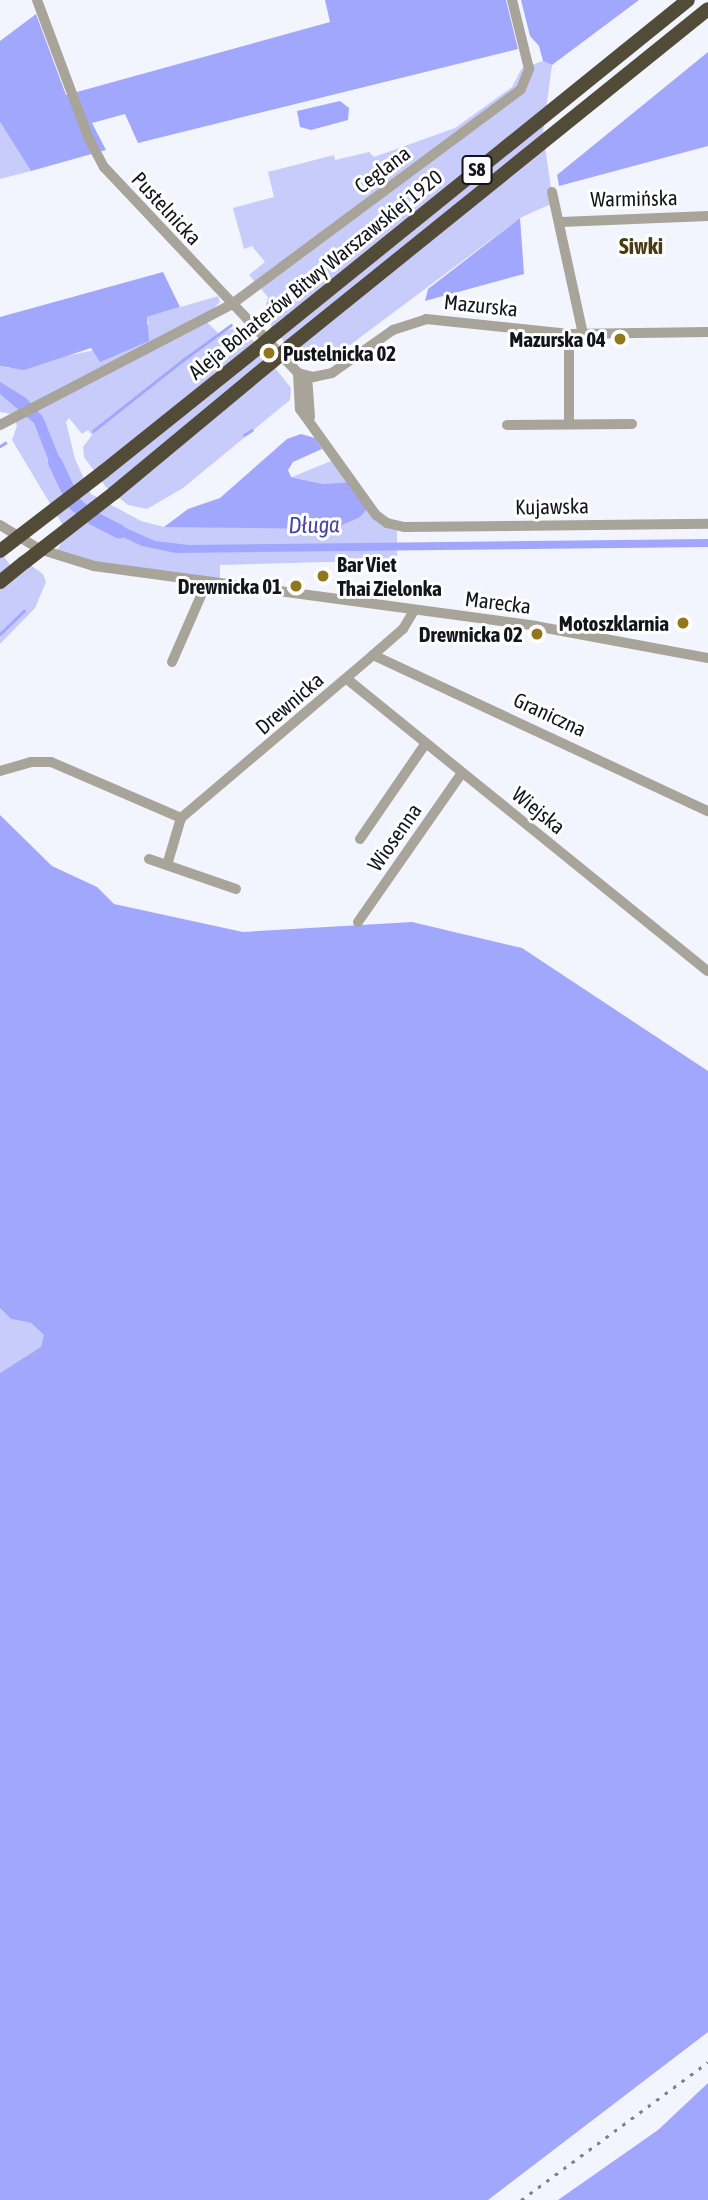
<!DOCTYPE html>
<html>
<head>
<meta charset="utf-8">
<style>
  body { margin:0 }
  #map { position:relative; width:708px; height:2200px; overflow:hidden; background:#f3f5fe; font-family:"Asap Condensed",sans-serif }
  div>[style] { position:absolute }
  .green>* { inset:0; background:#c7ccfb }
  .forest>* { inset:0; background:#a1a7fd }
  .water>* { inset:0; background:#a1a7fe }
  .stream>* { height:2.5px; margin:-1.25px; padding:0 1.25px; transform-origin:1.25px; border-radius:1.25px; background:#a1a7fe }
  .river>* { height:14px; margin:-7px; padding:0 7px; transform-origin:7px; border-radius:7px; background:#a1a7fe }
  .minor>* { height:10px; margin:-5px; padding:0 5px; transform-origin:5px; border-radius:5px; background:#a8a49a }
  .highway>* { height:14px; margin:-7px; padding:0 7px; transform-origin:7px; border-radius:7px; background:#524b37 }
  .rail>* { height:2.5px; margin-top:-1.25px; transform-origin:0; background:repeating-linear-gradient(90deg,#80818a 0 3.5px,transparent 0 10.5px) }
  .highway-bridge>* { height:14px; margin:-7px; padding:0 7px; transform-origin:7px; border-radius:7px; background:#524b37 }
  .dots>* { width:19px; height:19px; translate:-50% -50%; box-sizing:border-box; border:4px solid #fff; border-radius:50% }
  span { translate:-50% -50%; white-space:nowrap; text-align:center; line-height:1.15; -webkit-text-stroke:6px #fff; paint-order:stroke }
  .shield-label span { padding:2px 5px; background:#fff; border:2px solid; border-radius:5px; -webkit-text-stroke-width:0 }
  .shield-label { font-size:19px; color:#13141c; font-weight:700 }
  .street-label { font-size:21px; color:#13141c }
  .poi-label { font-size:21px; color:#13141c; font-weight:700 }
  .right { translate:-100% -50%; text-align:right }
  .left { translate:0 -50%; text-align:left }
  .neighbourhood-label { font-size:23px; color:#483a11; font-weight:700 }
  .water-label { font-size:23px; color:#4944a7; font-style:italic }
</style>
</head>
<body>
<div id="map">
  <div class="green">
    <i style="clip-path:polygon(543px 61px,552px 65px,543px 132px,553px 203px,520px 218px,326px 363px,301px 362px,263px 316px,268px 297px,249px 275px,265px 262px,252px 246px,244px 249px,233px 208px,274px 197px,268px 172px,334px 155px,335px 160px,369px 152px,374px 157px,455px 128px,512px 87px,522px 68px)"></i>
    <i style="clip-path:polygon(0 122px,31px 171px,0 179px)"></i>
    <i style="clip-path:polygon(218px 296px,220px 302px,203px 318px,219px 334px,236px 327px,247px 333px,291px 388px,290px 400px,183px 488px,147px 509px,128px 505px,106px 487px,84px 457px,83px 447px,92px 435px,88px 430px,82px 434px,69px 418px,66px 422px,75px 459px,91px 494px,141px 521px,164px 527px,370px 506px,397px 526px,397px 560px,220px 565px,220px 583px,54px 556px,67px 532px,12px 440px,17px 426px,12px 414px,0 412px,0 366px,9px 368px,95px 350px,149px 324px,147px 317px)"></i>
    <i style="clip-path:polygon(331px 461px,348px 482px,323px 484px,292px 477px)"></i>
    <i style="clip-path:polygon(0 551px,10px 565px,19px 557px,43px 574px,46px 582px,35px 608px,0 644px)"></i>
    <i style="clip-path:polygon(0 1308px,11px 1319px,31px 1323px,44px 1335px,42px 1347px,0 1373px)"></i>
  </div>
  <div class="forest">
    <i style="clip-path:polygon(325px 0,506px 0,518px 49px,138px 143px,125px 114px,92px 123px,106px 150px,31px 171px,0 122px,0 41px,36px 14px,66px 95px,330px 22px)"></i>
    <i style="clip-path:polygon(521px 0,639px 0,552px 65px,543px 61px,539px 46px,530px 36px)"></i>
    <i style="clip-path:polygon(708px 52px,708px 146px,559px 186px,557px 175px)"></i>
    <i style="clip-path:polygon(520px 218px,524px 274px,425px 301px,428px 289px)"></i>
    <i style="clip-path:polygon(163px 272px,180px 307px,147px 317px,149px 341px,100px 362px,91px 348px,24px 370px,0 366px,0 317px)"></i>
    <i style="clip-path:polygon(301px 434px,315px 438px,322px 449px,293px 462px,288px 470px,291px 477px,323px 484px,349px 482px,370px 506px,360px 517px,333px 529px,164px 527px,188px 509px,220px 498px,287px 439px)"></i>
    <i style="clip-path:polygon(0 815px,52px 866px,97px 887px,114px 904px,243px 932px,412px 922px,522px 948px,708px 1071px,708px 2032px,488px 2200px,0 2200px,0 1373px,41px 1347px,44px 1335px,31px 1323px,11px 1319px,0 1308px)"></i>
    <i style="clip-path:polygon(708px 2083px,708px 2200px,558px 2200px,658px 2130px)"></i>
  </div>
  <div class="water">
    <i style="clip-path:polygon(340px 101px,349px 108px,348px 120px,311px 130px,300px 127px,297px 111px)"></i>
    <i style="clip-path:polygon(0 382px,26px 398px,43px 417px,66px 474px,57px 482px,34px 423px,0 394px)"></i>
    <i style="clip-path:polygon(108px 520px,155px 541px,189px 545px,708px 539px,708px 547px,176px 553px,142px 546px,101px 527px)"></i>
  </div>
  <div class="stream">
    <i style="left:183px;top:360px;width:59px;rotate:-36.1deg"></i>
    <i style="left:93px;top:431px;width:115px;rotate:-38.3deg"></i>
    <i style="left:244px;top:435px;width:9px;rotate:-32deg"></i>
    <i style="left:0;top:446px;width:6px;rotate:-31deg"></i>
    <i style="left:0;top:634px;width:33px;rotate:-44deg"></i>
  </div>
  <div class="river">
    <i style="left:55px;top:462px;width:45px;rotate:65.1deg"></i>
    <i style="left:74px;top:503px;width:20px;rotate:41deg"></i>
    <i style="left:89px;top:516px;width:34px;rotate:27deg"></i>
  </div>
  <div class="minor">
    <i style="left:37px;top:0;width:148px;rotate:69.5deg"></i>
    <i style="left:89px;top:139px;width:32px;rotate:62deg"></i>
    <i style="left:104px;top:167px;width:283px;rotate:46.7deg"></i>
    <i style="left:298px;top:373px;width:16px;rotate:15deg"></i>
    <i style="left:313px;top:377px;width:19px;rotate:-12deg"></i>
    <i style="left:332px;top:373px;width:75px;rotate:-35.2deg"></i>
    <i style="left:393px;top:330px;width:35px;rotate:-18deg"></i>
    <i style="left:426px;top:319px;width:144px;rotate:6deg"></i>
    <i style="left:569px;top:334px;width:139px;rotate:-0.8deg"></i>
    <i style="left:552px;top:192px;width:145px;rotate:77.7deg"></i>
    <i style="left:561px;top:222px;width:147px;rotate:-2.3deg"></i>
    <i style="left:569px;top:334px;width:90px;rotate:90deg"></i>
    <i style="left:298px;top:373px;width:36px;rotate:87deg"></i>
    <i style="left:300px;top:409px;width:130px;rotate:54.4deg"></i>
    <i style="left:376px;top:515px;width:14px;rotate:36deg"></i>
    <i style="left:387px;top:523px;width:18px;rotate:13deg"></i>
    <i style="left:405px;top:527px;width:303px;rotate:-0.6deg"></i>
    <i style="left:307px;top:376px;width:41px;rotate:85.8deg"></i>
    <i style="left:0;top:425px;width:262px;rotate:-27.5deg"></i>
    <i style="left:232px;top:304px;width:360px;rotate:-36.6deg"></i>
    <i style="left:521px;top:89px;width:22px;rotate:-68deg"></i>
    <i style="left:529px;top:69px;width:71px;rotate:-103.8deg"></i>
    <i style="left:507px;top:425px;width:125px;rotate:-0.5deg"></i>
    <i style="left:0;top:525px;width:46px;rotate:31.6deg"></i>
    <i style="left:39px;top:549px;width:58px;rotate:17.2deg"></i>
    <i style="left:94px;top:566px;width:445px;rotate:7.7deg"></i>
    <i style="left:535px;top:626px;width:176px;rotate:10.5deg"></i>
    <i style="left:373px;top:655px;width:370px;rotate:25deg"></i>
    <i style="left:172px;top:662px;width:87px;rotate:-66.4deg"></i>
    <i style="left:347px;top:679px;width:464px;rotate:39deg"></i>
    <i style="left:0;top:771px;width:32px;rotate:-16deg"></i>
    <i style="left:31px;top:762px;width:20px"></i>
    <i style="left:51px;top:762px;width:142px;rotate:23.3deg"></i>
    <i style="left:360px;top:839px;width:116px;rotate:-55.5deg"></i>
    <i style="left:149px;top:859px;width:92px;rotate:19deg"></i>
    <i style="left:167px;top:865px;width:49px;rotate:-73.4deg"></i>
    <i style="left:181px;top:818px;width:252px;rotate:-40.3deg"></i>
    <i style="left:373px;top:655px;width:40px;rotate:-41deg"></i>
    <i style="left:403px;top:629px;width:21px;rotate:-59deg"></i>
    <i style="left:358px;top:922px;width:182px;rotate:-55.1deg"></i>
  </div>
  <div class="highway">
    <i style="left:277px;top:332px;width:528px;rotate:-38.93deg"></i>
    <i style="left:289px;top:347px;width:538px;rotate:-38.89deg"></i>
    <i style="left:103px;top:472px;width:200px;rotate:-38.7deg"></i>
    <i style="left:114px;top:493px;width:205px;rotate:-39.7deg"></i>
    <i style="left:0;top:582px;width:32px;rotate:-39deg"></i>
  </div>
  <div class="rail">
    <i style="left:521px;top:2200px;width:232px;rotate:-36.4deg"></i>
  </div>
  <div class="highway-bridge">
    <i style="left:259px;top:347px;width:23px;rotate:-40deg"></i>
    <i style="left:272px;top:362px;width:23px;rotate:-41deg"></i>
    <i style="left:0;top:551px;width:130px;rotate:-37.5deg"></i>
    <i style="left:25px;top:562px;width:113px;rotate:-37.8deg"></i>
  </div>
  <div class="dots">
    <i style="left:620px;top:339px;background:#92761d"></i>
    <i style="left:269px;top:353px;background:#92761d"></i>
    <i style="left:323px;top:576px;background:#92761d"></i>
    <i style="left:296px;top:586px;background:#92761d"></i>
    <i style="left:683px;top:623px;background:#92761d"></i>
    <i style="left:537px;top:634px;background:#92761d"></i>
  </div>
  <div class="shield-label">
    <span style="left:477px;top:170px">S8</span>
  </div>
  <div class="street-label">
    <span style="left:382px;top:169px;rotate:-37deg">Ceglana</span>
    <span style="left:634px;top:198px;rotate:-1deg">Warmińska</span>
    <span style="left:167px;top:208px;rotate:47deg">Pustelnicka</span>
    <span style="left:315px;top:274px;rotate:-39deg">Aleja Bohaterów Bitwy Warszawskiej 1920</span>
    <span style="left:481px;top:305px;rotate:6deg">Mazurska</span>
    <span style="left:552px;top:506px;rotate:-1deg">Kujawska</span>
    <span style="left:498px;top:602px;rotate:7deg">Marecka</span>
    <span style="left:289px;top:703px;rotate:-41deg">Drewnicka</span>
    <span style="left:550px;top:714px;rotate:25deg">Graniczna</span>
    <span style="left:539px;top:810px;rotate:39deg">Wiejska</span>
    <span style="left:394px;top:837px;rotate:-55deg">Wiosenna</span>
  </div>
  <div class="poi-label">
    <span class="right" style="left:606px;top:339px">Mazurska 04</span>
    <span class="left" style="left:283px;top:353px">Pustelnicka 02</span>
    <span class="left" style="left:337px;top:576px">Bar Viet<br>Thai Zielonka</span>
    <span class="right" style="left:282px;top:586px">Drewnicka 01</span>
    <span class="right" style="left:669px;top:623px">Motoszklarnia</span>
    <span class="right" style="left:523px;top:634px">Drewnicka 02</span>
  </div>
  <div class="neighbourhood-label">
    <span style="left:641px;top:246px">Siwki</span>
  </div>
  <div class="water-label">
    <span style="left:314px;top:525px;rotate:-1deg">Długa</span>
  </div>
</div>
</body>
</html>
